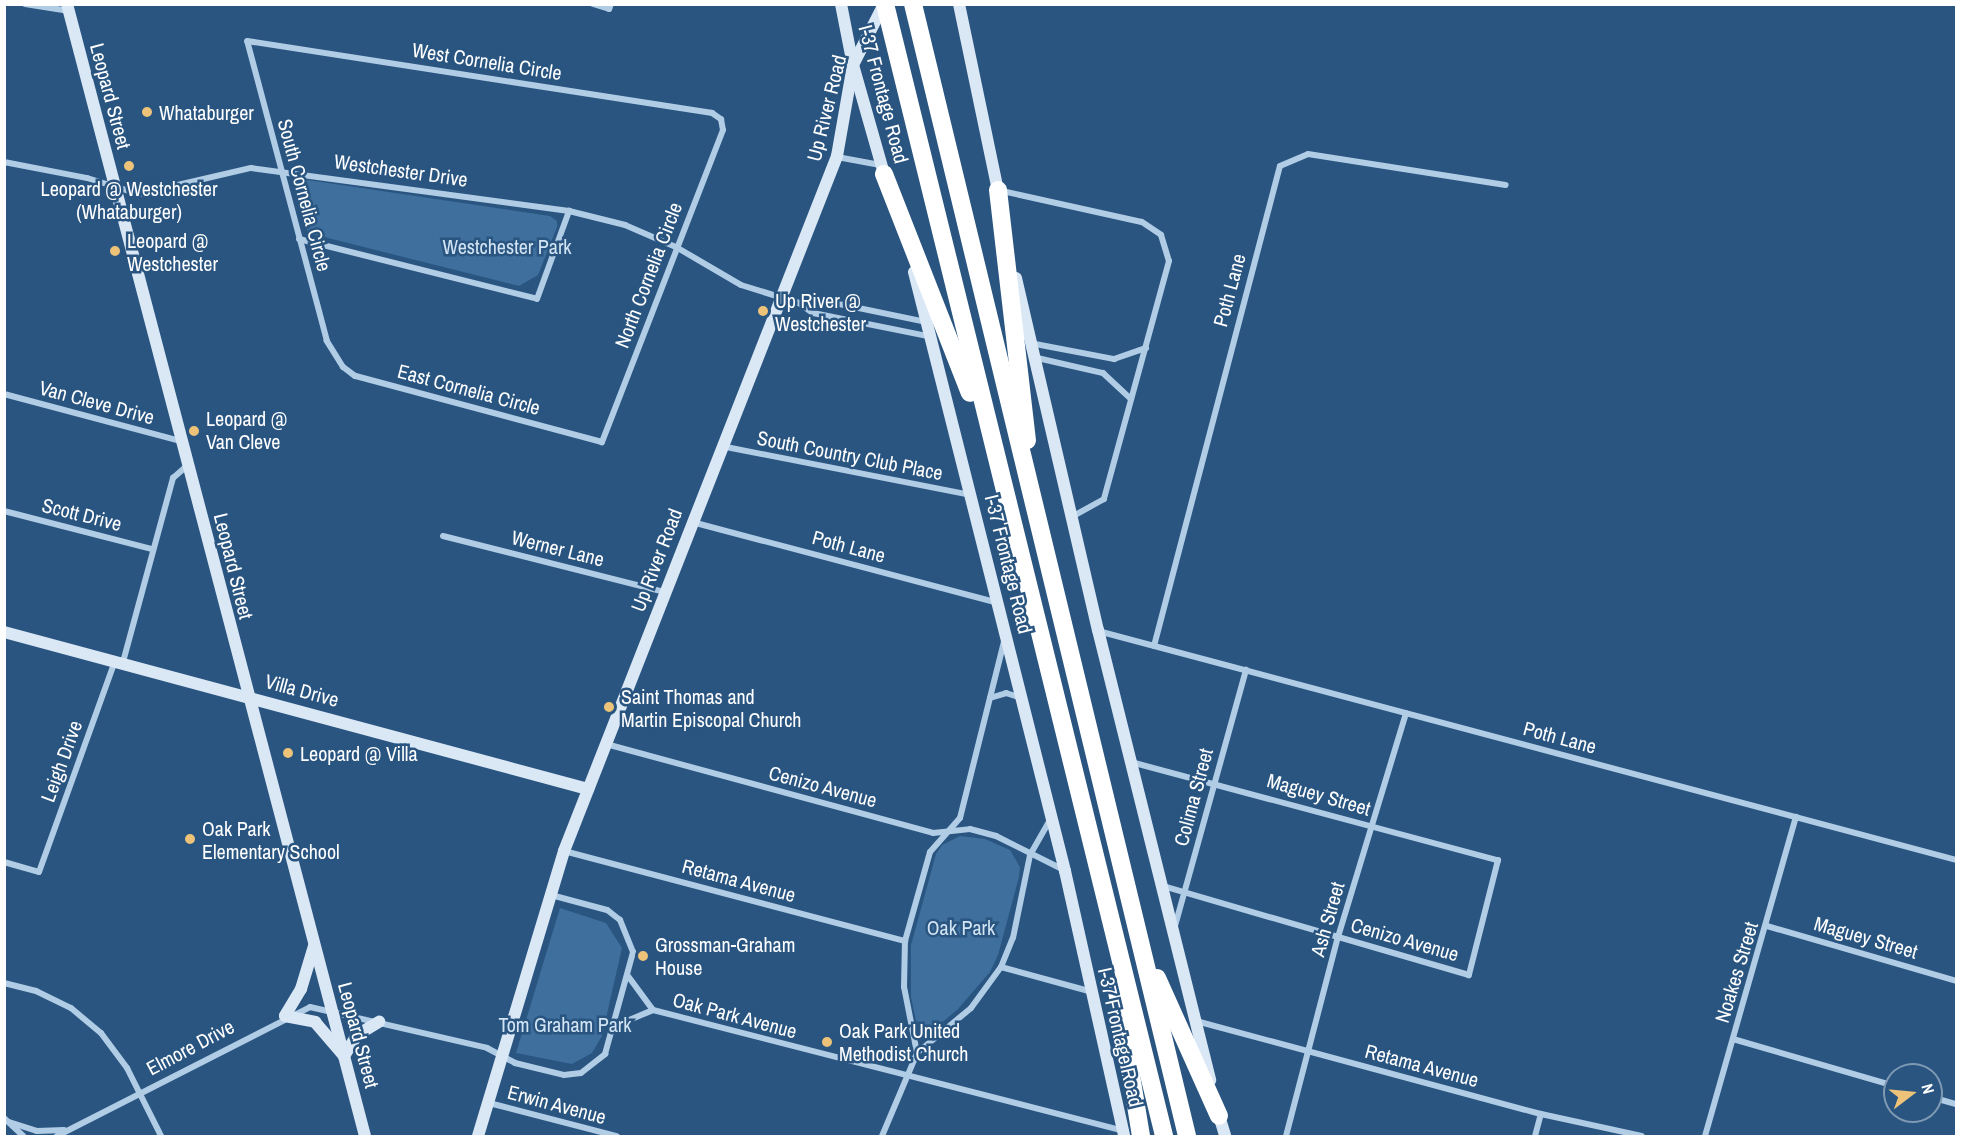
<!DOCTYPE html>
<html>
<head>
<meta charset="utf-8">
<style>
  body { margin:0 }
  #map { position:relative; width:1961px; height:1141px; overflow:hidden; background:#295580; font-family:"Archivo Narrow",sans-serif }
  div>[style] { position:absolute }
  .green>* { inset:0; background:#3e6f9d }
  .street>* { height:6px; margin:-3px; padding:0 3px; transform-origin:3px; border-radius:3px; background:#b1cce5 }
  .secondary>* { height:12px; margin:-6px; padding:0 6px; transform-origin:6px; border-radius:6px; background:#dae7f5 }
  .highway>* { height:18px; margin:-9px; padding:0 9px; transform-origin:9px; border-radius:9px; background:#fff }
  .dots>* { width:16px; height:16px; translate:-50% -50%; box-sizing:border-box; border:3px solid #295580; border-radius:50% }
  span { translate:-50% -50%; white-space:nowrap; text-align:center; line-height:1.15; -webkit-text-stroke:5px #295580; paint-order:stroke }
  .street-label { font-size:20px; color:#fff }
  .poi-label { font-size:20px; color:#fff }
  .left { translate:0 -50%; text-align:left }
  .park-label { font-size:20px; color:#d3e5f4 }
  .frame { position:absolute; inset:0; border:6px solid #fff; pointer-events:none }
  .north { position:absolute; left:1883px; top:1063px; width:60px; height:60px; box-sizing:border-box; background:#295580; border:2px solid #7f99b3; border-radius:50%; rotate:74deg; font-size:16px; font-weight:700; line-height:24px; text-align:center; color:#fff }
  .north::after { content:''; display:block; margin:auto; width:21px; height:27px; background:#ecc378; clip-path:polygon(50% 0,100% 100%,50% 72%,0 100%) }
</style>
</head>
<body>
<div id="map">
  <div class="green">
    <i style="clip-path:polygon(301px 179px,550px 216px,557px 221px,557px 227px,538px 275px,519px 286px,308px 233px,293px 186px)"></i>
    <i style="clip-path:polygon(960px 836px,985px 839px,1010px 850px,1020px 867px,1019px 877px,998px 955px,990px 972px,958px 1009px,938px 1026px,927px 1029px,916px 1021px,911px 997px,911px 945px,936px 854px,942px 845px)"></i>
    <i style="clip-path:polygon(560px 908px,606px 923px,622px 948px,602px 1036px,592px 1053px,572px 1064px,516px 1053px)"></i>
  </div>
  <div class="street">
    <i style="left:25px;top:4px;width:45px;rotate:9deg"></i>
    <i style="left:593px;top:4px;width:17px;rotate:17deg"></i>
    <i style="left:609px;top:9px;width:5px;rotate:-68deg"></i>
    <i style="left:247px;top:41px;width:471px;rotate:8.8deg"></i>
    <i style="left:712px;top:113px;width:11px;rotate:34deg"></i>
    <i style="left:721px;top:119px;width:11px;rotate:80deg"></i>
    <i style="left:723px;top:130px;width:335px;rotate:111.2deg"></i>
    <i style="left:602px;top:442px;width:256px;rotate:-165deg"></i>
    <i style="left:355px;top:376px;width:15px;rotate:-143deg"></i>
    <i style="left:343px;top:367px;width:31px;rotate:-122deg"></i>
    <i style="left:327px;top:341px;width:310px;rotate:-104.9deg"></i>
    <i style="left:837px;top:157px;width:44px;rotate:10.5deg"></i>
    <i style="left:4px;top:162px;width:85px;rotate:10.9deg"></i>
    <i style="left:87px;top:178px;width:54px;rotate:17.1deg"></i>
    <i style="left:139px;top:194px;width:115px;rotate:-13.1deg"></i>
    <i style="left:251px;top:168px;width:321px;rotate:7.7deg"></i>
    <i style="left:569px;top:211px;width:58px;rotate:14deg"></i>
    <i style="left:625px;top:225px;width:56px;rotate:23.3deg"></i>
    <i style="left:676px;top:247px;width:75px;rotate:30.3deg"></i>
    <i style="left:741px;top:285px;width:61px;rotate:17.2deg"></i>
    <i style="left:799px;top:303px;width:17px;rotate:36deg"></i>
    <i style="left:813px;top:313px;width:121px;rotate:11.4deg"></i>
    <i style="left:1002px;top:191px;width:143px;rotate:12.5deg"></i>
    <i style="left:1142px;top:222px;width:23px;rotate:34deg"></i>
    <i style="left:1161px;top:235px;width:27px;rotate:73deg"></i>
    <i style="left:1169px;top:261px;width:247px;rotate:105.3deg"></i>
    <i style="left:1104px;top:499px;width:38px;rotate:151deg"></i>
    <i style="left:299px;top:239px;width:245px;rotate:14.1deg"></i>
    <i style="left:537px;top:299px;width:94px;rotate:-70deg"></i>
    <i style="left:799px;top:303px;width:16px;rotate:-14deg"></i>
    <i style="left:815px;top:299px;width:113px;rotate:11.7deg"></i>
    <i style="left:1030px;top:343px;width:86px;rotate:10.8deg"></i>
    <i style="left:1114px;top:359px;width:34px;rotate:-19deg"></i>
    <i style="left:1033px;top:357px;width:72px;rotate:12.9deg"></i>
    <i style="left:1103px;top:373px;width:38px;rotate:43deg"></i>
    <i style="left:4px;top:394px;width:183px;rotate:14.9deg"></i>
    <i style="left:721px;top:446px;width:254px;rotate:11.1deg"></i>
    <i style="left:4px;top:511px;width:153px;rotate:14.4deg"></i>
    <i style="left:692px;top:522px;width:317px;rotate:14.8deg"></i>
    <i style="left:443px;top:536px;width:228px;rotate:14.2deg"></i>
    <i style="left:1098px;top:631px;width:888px;rotate:14.94deg"></i>
    <i style="left:1154px;top:646px;width:496px;rotate:-75.3deg"></i>
    <i style="left:1280px;top:166px;width:30px;rotate:-23deg"></i>
    <i style="left:1308px;top:154px;width:200px;rotate:8.9deg"></i>
    <i style="left:123px;top:662px;width:191px;rotate:-74.8deg"></i>
    <i style="left:173px;top:478px;width:20px;rotate:-41deg"></i>
    <i style="left:990px;top:698px;width:17px;rotate:-17deg"></i>
    <i style="left:1006px;top:693px;width:16px;rotate:18deg"></i>
    <i style="left:606px;top:744px;width:339px;rotate:15.2deg"></i>
    <i style="left:933px;top:833px;width:37px;rotate:-6deg"></i>
    <i style="left:970px;top:829px;width:27px;rotate:15deg"></i>
    <i style="left:996px;top:836px;width:76px;rotate:26.6deg"></i>
    <i style="left:1131px;top:762px;width:380px;rotate:15deg"></i>
    <i style="left:1498px;top:860px;width:119px;rotate:104.2deg"></i>
    <i style="left:1469px;top:975px;width:320px;rotate:-163.8deg"></i>
    <i style="left:564px;top:851px;width:353px;rotate:14.8deg"></i>
    <i style="left:4px;top:862px;width:36px;rotate:16deg"></i>
    <i style="left:39px;top:872px;width:224px;rotate:-70.2deg"></i>
    <i style="left:1175px;top:926px;width:266px;rotate:-74.5deg"></i>
    <i style="left:1767px;top:926px;width:197px;rotate:16.2deg"></i>
    <i style="left:1001px;top:967px;width:91px;rotate:15.3deg"></i>
    <i style="left:628px;top:976px;width:42px;rotate:53.7deg"></i>
    <i style="left:653px;top:1010px;width:485px;rotate:14.4deg"></i>
    <i style="left:4px;top:983px;width:33px;rotate:14deg"></i>
    <i style="left:36px;top:991px;width:39px;rotate:26deg"></i>
    <i style="left:71px;top:1008px;width:39px;rotate:40deg"></i>
    <i style="left:101px;top:1033px;width:44px;rotate:53.4deg"></i>
    <i style="left:127px;top:1068px;width:76px;rotate:63.4deg"></i>
    <i style="left:1196px;top:1021px;width:357px;rotate:15.1deg"></i>
    <i style="left:1541px;top:1114px;width:103px;rotate:12.3deg"></i>
    <i style="left:615px;top:1026px;width:41px;rotate:-22.8deg"></i>
    <i style="left:1733px;top:1039px;width:169px;rotate:16.2deg"></i>
    <i style="left:917px;top:1053px;width:67px;rotate:-101.1deg"></i>
    <i style="left:904px;top:987px;width:46px;rotate:-88.8deg"></i>
    <i style="left:905px;top:941px;width:92px;rotate:-74.3deg"></i>
    <i style="left:930px;top:852px;width:45px;rotate:-48.6deg"></i>
    <i style="left:960px;top:818px;width:182px;rotate:-76deg"></i>
    <i style="left:1931px;top:1097px;width:26px;rotate:16deg"></i>
    <i style="left:489px;top:1103px;width:132px;rotate:14.5deg"></i>
    <i style="left:4px;top:1118px;width:26px;rotate:43deg"></i>
    <i style="left:9px;top:1122px;width:29px;rotate:18deg"></i>
    <i style="left:37px;top:1131px;width:27px;rotate:-2deg"></i>
    <i style="left:57px;top:1136px;width:284px;rotate:-27deg"></i>
    <i style="left:310px;top:1007px;width:182px;rotate:13deg"></i>
    <i style="left:487px;top:1048px;width:32px;rotate:28deg"></i>
    <i style="left:515px;top:1063px;width:50px;rotate:13.8deg"></i>
    <i style="left:564px;top:1075px;width:17px;rotate:-7deg"></i>
    <i style="left:581px;top:1073px;width:31px;rotate:-38deg"></i>
    <i style="left:605px;top:1054px;width:106px;rotate:-74.6deg"></i>
    <i style="left:633px;top:952px;width:35px;rotate:-112deg"></i>
    <i style="left:620px;top:920px;width:16px;rotate:-142deg"></i>
    <i style="left:607px;top:910px;width:58px;rotate:-165deg"></i>
    <i style="left:882px;top:1136px;width:90px;rotate:-67.1deg"></i>
    <i style="left:917px;top:1053px;width:70px;rotate:-39.8deg"></i>
    <i style="left:971px;top:1008px;width:51px;rotate:-53.8deg"></i>
    <i style="left:1001px;top:967px;width:31px;rotate:-68deg"></i>
    <i style="left:1013px;top:938px;width:85px;rotate:-78.4deg"></i>
    <i style="left:1030px;top:855px;width:40px;rotate:-60.3deg"></i>
    <i style="left:1286px;top:1136px;width:206px;rotate:-75.4deg"></i>
    <i style="left:1338px;top:937px;width:234px;rotate:-73.1deg"></i>
    <i style="left:1535px;top:1136px;width:23px;rotate:-75deg"></i>
    <i style="left:1705px;top:1136px;width:332px;rotate:-74.1deg"></i>
  </div>
  <div class="secondary">
    <i style="left:67px;top:4px;width:1171px;rotate:75.25deg"></i>
    <i style="left:841px;top:4px;width:62px;rotate:78.9deg"></i>
    <i style="left:853px;top:65px;width:121px;rotate:74.1deg"></i>
    <i style="left:959px;top:4px;width:196px;rotate:78.2deg"></i>
    <i style="left:914px;top:272px;width:618px;rotate:75.85deg"></i>
    <i style="left:1065px;top:871px;width:271px;rotate:77.4deg"></i>
    <i style="left:1016px;top:278px;width:361px;rotate:76.9deg"></i>
    <i style="left:1098px;top:630px;width:464px;rotate:76deg"></i>
    <i style="left:4px;top:632px;width:605px;rotate:15.05deg"></i>
    <i style="left:314px;top:946px;width:45px;rotate:106.8deg"></i>
    <i style="left:301px;top:989px;width:31px;rotate:121deg"></i>
    <i style="left:285px;top:1016px;width:31px;rotate:11deg"></i>
    <i style="left:315px;top:1022px;width:45px;rotate:49.5deg"></i>
    <i style="left:344px;top:1056px;width:25px;rotate:-58deg"></i>
    <i style="left:357px;top:1035px;width:26px;rotate:-31deg"></i>
    <i style="left:1217px;top:1109px;width:28px;rotate:73deg"></i>
    <i style="left:478px;top:1136px;width:298px;rotate:-73.2deg"></i>
    <i style="left:564px;top:851px;width:747px;rotate:-68.55deg"></i>
    <i style="left:837px;top:156px;width:92px;rotate:-80deg"></i>
    <i style="left:853px;top:65px;width:68px;rotate:-63.1deg"></i>
  </div>
  <div class="highway">
    <i style="left:885px;top:4px;width:1166px;rotate:76.15deg"></i>
    <i style="left:913px;top:4px;width:1165px;rotate:76.39deg"></i>
    <i style="left:884px;top:174px;width:235px;rotate:68.6deg"></i>
    <i style="left:998px;top:190px;width:252px;rotate:83.4deg"></i>
    <i style="left:1157px;top:978px;width:151px;rotate:65.8deg"></i>
    <i style="left:1117px;top:991px;width:147px;rotate:80.6deg"></i>
  </div>
  <div class="dots">
    <i style="left:147px;top:112px;background:#ecc378"></i>
    <i style="left:129px;top:166px;background:#ecc378"></i>
    <i style="left:115px;top:251px;background:#ecc378"></i>
    <i style="left:763px;top:311px;background:#ecc378"></i>
    <i style="left:194px;top:431px;background:#ecc378"></i>
    <i style="left:609px;top:707px;background:#ecc378"></i>
    <i style="left:288px;top:753px;background:#ecc378"></i>
    <i style="left:190px;top:839px;background:#ecc378"></i>
    <i style="left:643px;top:956px;background:#ecc378"></i>
    <i style="left:827px;top:1042px;background:#ecc378"></i>
  </div>
  <div class="street-label">
    <span style="left:487px;top:61px;rotate:9deg">West Cornelia Circle</span>
    <span style="left:884px;top:94px;rotate:75deg">I-37 Frontage Road</span>
    <span style="left:111px;top:96px;rotate:75deg">Leopard Street</span>
    <span style="left:826px;top:108px;rotate:-76deg">Up River Road</span>
    <span style="left:401px;top:170px;rotate:8deg">Westchester Drive</span>
    <span style="left:305px;top:195px;rotate:75deg">South Cornelia Circle</span>
    <span style="left:648px;top:275px;rotate:-69deg">North Cornelia Circle</span>
    <span style="left:1229px;top:290px;rotate:-75deg">Poth Lane</span>
    <span style="left:469px;top:389px;rotate:15deg">East Cornelia Circle</span>
    <span style="left:97px;top:402px;rotate:15deg">Van Cleve Drive</span>
    <span style="left:850px;top:455px;rotate:11deg">South Country Club Place</span>
    <span style="left:82px;top:514px;rotate:14deg">Scott Drive</span>
    <span style="left:849px;top:546px;rotate:15deg">Poth Lane</span>
    <span style="left:558px;top:548px;rotate:14deg">Werner Lane</span>
    <span style="left:656px;top:560px;rotate:-69deg">Up River Road</span>
    <span style="left:1009px;top:564px;rotate:76deg">I-37 Frontage Road</span>
    <span style="left:234px;top:566px;rotate:76deg">Leopard Street</span>
    <span style="left:302px;top:690px;rotate:15deg">Villa Drive</span>
    <span style="left:1560px;top:737px;rotate:15deg">Poth Lane</span>
    <span style="left:61px;top:761px;rotate:-70deg">Leigh Drive</span>
    <span style="left:823px;top:786px;rotate:15deg">Cenizo Avenue</span>
    <span style="left:1319px;top:794px;rotate:16deg">Maguey Street</span>
    <span style="left:1193px;top:797px;rotate:-75deg">Colima Street</span>
    <span style="left:739px;top:880px;rotate:15deg">Retama Avenue</span>
    <span style="left:1327px;top:919px;rotate:-74deg">Ash Street</span>
    <span style="left:1866px;top:937px;rotate:16deg">Maguey Street</span>
    <span style="left:1405px;top:939px;rotate:16deg">Cenizo Avenue</span>
    <span style="left:1736px;top:972px;rotate:-73deg">Noakes Street</span>
    <span style="left:735px;top:1015px;rotate:15deg">Oak Park Avenue</span>
    <span style="left:359px;top:1035px;rotate:75deg">Leopard Street</span>
    <span style="left:1121px;top:1037px;rotate:77deg">I-37 Frontage Road</span>
    <span style="left:190px;top:1047px;rotate:-28deg">Elmore Drive</span>
    <span style="left:1422px;top:1065px;rotate:15deg">Retama Avenue</span>
    <span style="left:557px;top:1104px;rotate:15deg">Erwin Avenue</span>
  </div>
  <div class="poi-label">
    <span class="left" style="left:159px;top:112px">Whataburger</span>
    <span style="left:129px;top:200px">Leopard @ Westchester<br>(Whataburger)</span>
    <span class="left" style="left:127px;top:252px">Leopard @<br>Westchester</span>
    <span class="left" style="left:775px;top:312px">Up River @<br>Westchester</span>
    <span class="left" style="left:206px;top:430px">Leopard @<br>Van Cleve</span>
    <span class="left" style="left:621px;top:708px">Saint Thomas and<br>Martin Episcopal Church</span>
    <span class="left" style="left:300px;top:753px">Leopard @ Villa</span>
    <span class="left" style="left:202px;top:840px">Oak Park<br>Elementary School</span>
    <span class="left" style="left:655px;top:956px">Grossman-Graham<br>House</span>
    <span class="left" style="left:839px;top:1042px">Oak Park United<br>Methodist Church</span>
  </div>
  <div class="park-label">
    <span style="left:507px;top:246px">Westchester Park</span>
    <span style="left:961px;top:927px">Oak Park</span>
    <span style="left:565px;top:1024px">Tom Graham Park</span>
  </div>
  <div class="frame"></div>
  <div class="north">N</div>
</div>
</body>
</html>
